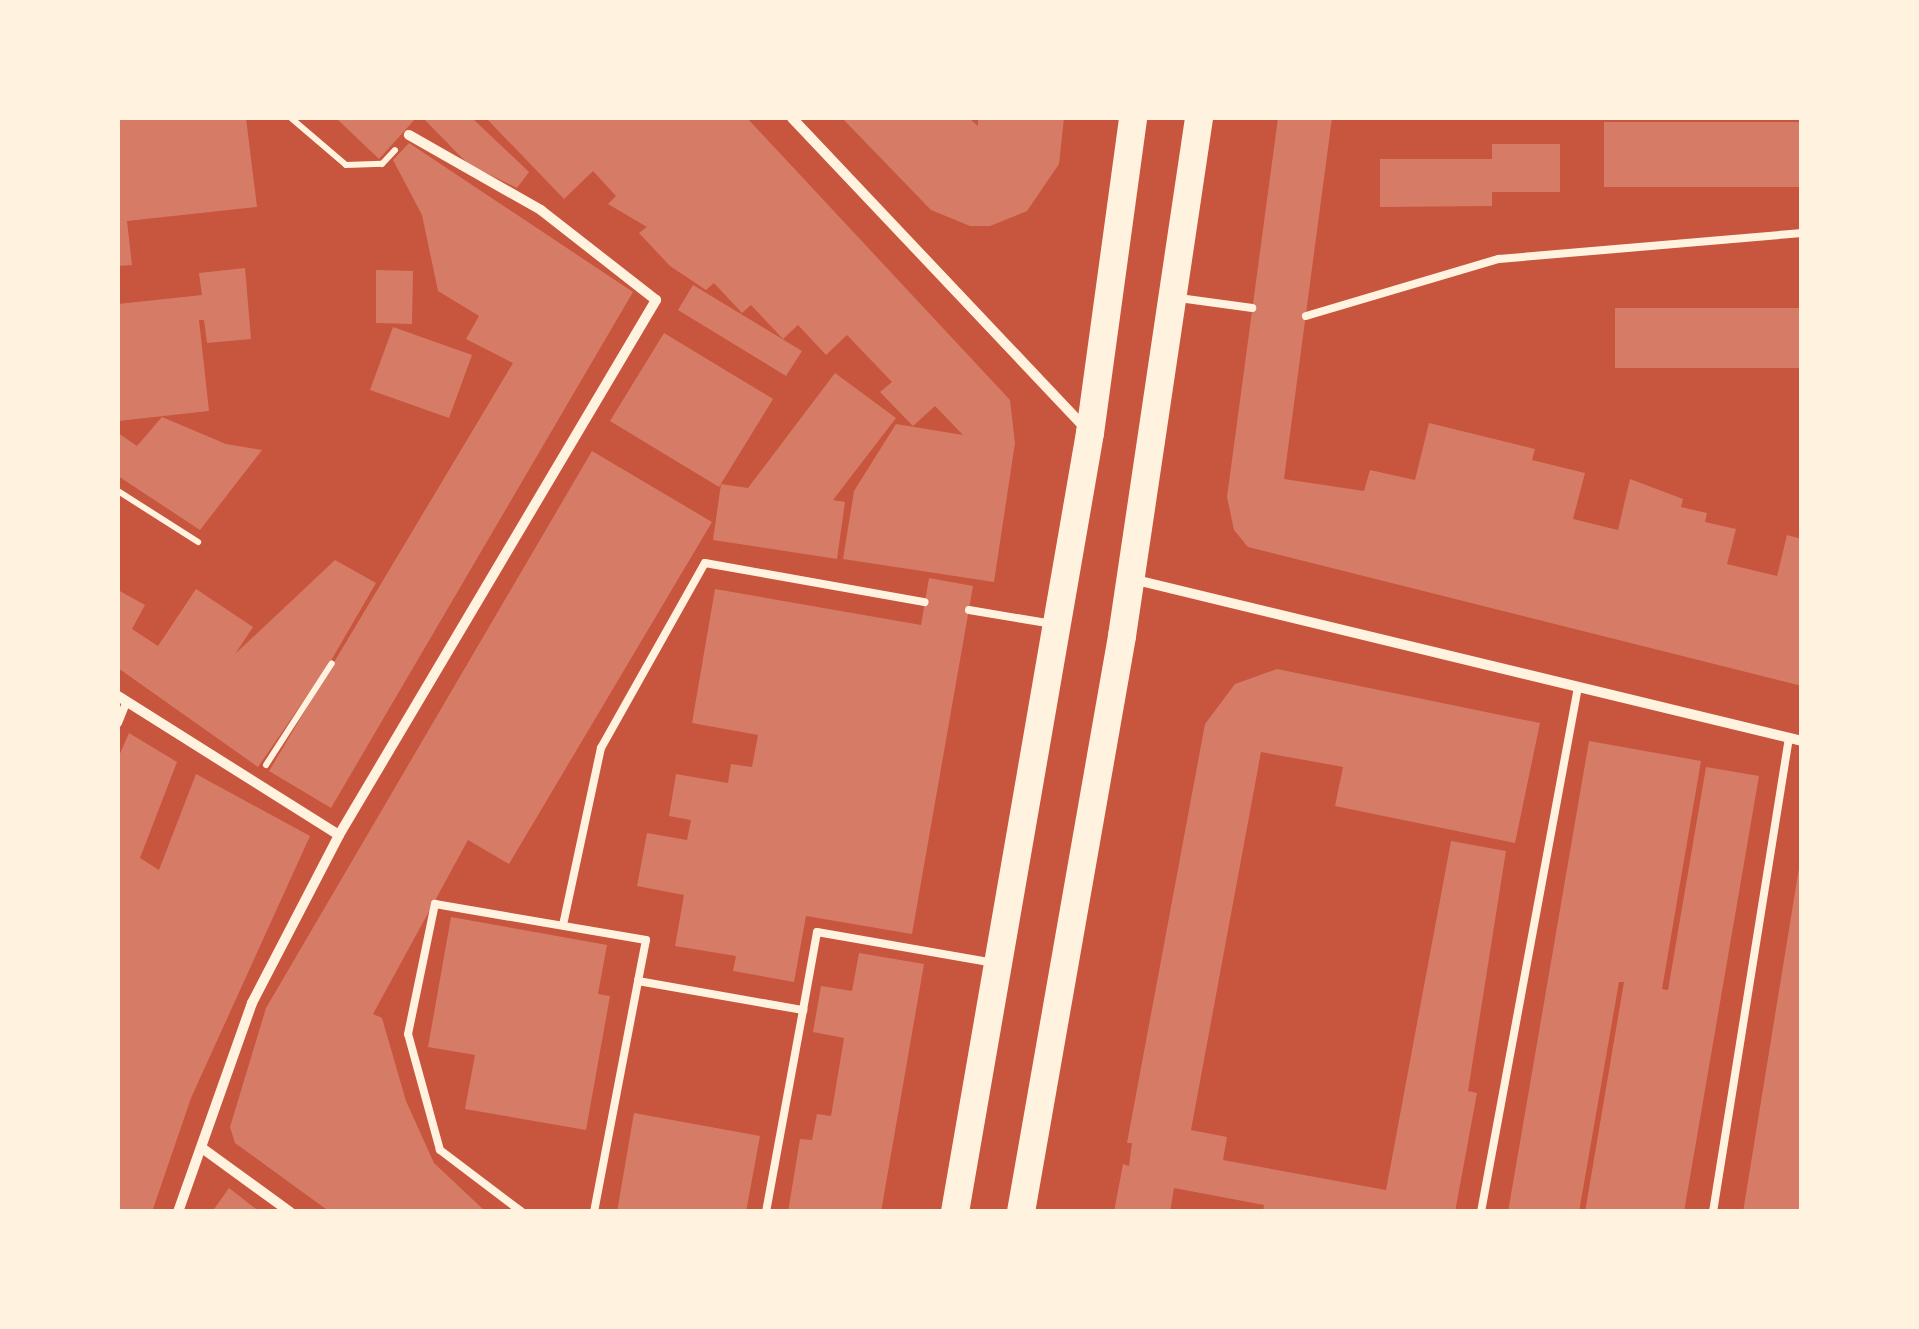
<!DOCTYPE html>
<html>
<head>
<meta charset="utf-8">
<style>
  body { margin:0 }
  #map { position:relative; width:1919px; height:1329px; overflow:hidden; background:#c8553d; font-family:"Source Serif 4",serif }
  div>[style] { position:absolute }
  .building>* { inset:0; background:#d67c66 }
  .path>* { height:6px; margin:-3px; padding:0 3px; transform-origin:3px; border-radius:3px; background:#fff3e0 }
  .service>* { height:8px; margin:-4px; padding:0 4px; transform-origin:4px; border-radius:4px; background:#fff3e0 }
  .minor>* { height:10px; margin:-5px; padding:0 5px; transform-origin:5px; border-radius:5px; background:#fff3e0 }
  .trunk>* { height:28px; margin:-14px; padding:0 14px; transform-origin:14px; border-radius:14px; background:#fff3e0 }
  span { translate:-50% -50%; white-space:nowrap; text-align:center; line-height:1.15; -webkit-text-stroke:10px #fff3e0; paint-order:stroke }
  .frame { position:absolute; inset:0; border:120px solid #fff3e0; pointer-events:none }
</style>
</head>
<body>
<div id="map">
  <div class="building">
    <i style="clip-path:polygon(118px 118px,246px 118px,257px 207px,127px 221px,132px 265px,118px 266px)"></i>
    <i style="clip-path:polygon(336px 118px,416px 118px,379px 159px)"></i>
    <i style="clip-path:polygon(423px 118px,472px 118px,529px 172px,517px 188px,468px 164px)"></i>
    <i style="clip-path:polygon(486px 118px,747px 118px,1010px 400px,1015px 443px,994px 582px,843px 559px,854px 491px,896px 424px,963px 435px,935px 406px,913px 426px,880px 392px,892px 382px,847px 335px,826px 355px,798px 325px,783px 339px,751px 305px,742px 313px,714px 283px,706px 290px,670px 266px,639px 233px,647px 227px,608px 204px,616px 196px,593px 171px,564px 199px)"></i>
    <i style="clip-path:polygon(842px 118px,969px 118px,978px 126px,978px 118px,1064px 118px,1059px 164px,1027px 211px,990px 226px,970px 226px,931px 210px)"></i>
    <i style="clip-path:polygon(1278px 118px,1332px 118px,1284px 479px,1364px 491px,1370px 470px,1415px 480px,1429px 423px,1535px 449px,1532px 460px,1585px 473px,1573px 519px,1618px 530px,1630px 479px,1683px 499px,1681px 507px,1707px 513px,1705px 522px,1736px 529px,1727px 564px,1777px 576px,1787px 535px,1802px 539px,1802px 686px,1248px 547px,1234px 530px,1227px 497px)"></i>
    <i style="clip-path:polygon(1604px 122px,1802px 122px,1802px 187px,1604px 187px)"></i>
    <i style="clip-path:polygon(409px 143px,633px 292px,331px 808px,269px 771px,513px 363px,466px 339px,479px 316px,438px 291px,422px 215px,393px 160px)"></i>
    <i style="clip-path:polygon(1492px 144px,1560px 144px,1560px 192px,1492px 192px,1492px 206px,1380px 207px,1380px 159px,1492px 159px)"></i>
    <i style="clip-path:polygon(245px 268px,251px 339px,207px 343px,204px 320px,199px 320px,209px 411px,118px 421px,118px 304px,202px 295px,199px 273px)"></i>
    <i style="clip-path:polygon(376px 270px,413px 271px,412px 324px,376px 323px)"></i>
    <i style="clip-path:polygon(693px 285px,802px 351px,786px 376px,678px 310px)"></i>
    <i style="clip-path:polygon(1615px 308px,1802px 308px,1802px 368px,1615px 368px)"></i>
    <i style="clip-path:polygon(393px 327px,472px 355px,449px 418px,370px 390px)"></i>
    <i style="clip-path:polygon(664px 333px,773px 399px,719px 487px,610px 421px)"></i>
    <i style="clip-path:polygon(835px 373px,896px 418px,833px 500px,845px 502px,837px 559px,713px 540px,721px 484px,748px 488px)"></i>
    <i style="clip-path:polygon(162px 417px,226px 444px,262px 450px,200px 530px,118px 476px,118px 433px,137px 446px)"></i>
    <i style="clip-path:polygon(592px 451px,712px 522px,509px 864px,468px 840px,373px 1014px,382px 1018px,406px 1101px,434px 1163px,486px 1212px,330px 1212px,235px 1143px,230px 1127px,266px 1008px)"></i>
    <i style="clip-path:polygon(335px 560px,376px 583px,329px 664px,258px 767px,118px 668px,118px 590px,145px 605px,132px 629px,158px 646px,196px 589px,253px 627px,235px 654px)"></i>
    <i style="clip-path:polygon(929px 578px,973px 586px,912px 934px,806px 916px,794px 982px,733px 971px,736px 956px,675px 946px,684px 895px,637px 886px,647px 833px,687px 840px,691px 820px,669px 816px,676px 774px,728px 783px,731px 764px,752px 767px,758px 735px,692px 723px,715px 589px,921px 625px)"></i>
    <i style="clip-path:polygon(1277px 669px,1540px 723px,1515px 843px,1335px 806px,1343px 767px,1261px 752px,1191px 1130px,1227px 1137px,1223px 1160px,1386px 1190px,1451px 841px,1506px 851px,1468px 1091px,1477px 1093px,1455px 1212px,1263px 1212px,1264px 1205px,1174px 1188px,1170px 1212px,1114px 1212px,1123px 1164px,1129px 1166px,1132px 1143px,1127px 1143px,1205px 724px,1235px 684px)"></i>
    <i style="clip-path:polygon(129px 733px,177px 762px,140px 858px,159px 870px,196px 774px,310px 836px,191px 1098px,152px 1212px,118px 1212px,118px 758px)"></i>
    <i style="clip-path:polygon(1589px 741px,1701px 761px,1662px 989px,1668px 990px,1706px 767px,1759px 776px,1684px 1212px,1585px 1212px,1624px 982px,1619px 982px,1579px 1212px,1508px 1212px)"></i>
    <i style="clip-path:polygon(1802px 868px,1802px 1212px,1743px 1212px,1799px 868px)"></i>
    <i style="clip-path:polygon(451px 917px,607px 945px,598px 994px,610px 996px,586px 1130px,465px 1109px,475px 1055px,428px 1047px)"></i>
    <i style="clip-path:polygon(859px 953px,924px 964px,881px 1212px,788px 1212px,800px 1139px,812px 1140px,817px 1114px,831px 1116px,844px 1038px,813px 1032px,821px 986px,852px 991px)"></i>
    <i style="clip-path:polygon(634px 1113px,760px 1136px,746px 1212px,617px 1212px)"></i>
    <i style="clip-path:polygon(229px 1188px,260px 1212px,212px 1212px)"></i>
  </div>
  <div class="path">
    <i style="left:291px;top:118px;width:72px;rotate:40.5deg"></i>
    <i style="left:346px;top:165px;width:36px;rotate:-2deg"></i>
    <i style="left:382px;top:164px;width:19px;rotate:-47deg"></i>
    <i style="left:118px;top:491px;width:95px;rotate:32.5deg"></i>
    <i style="left:266px;top:765px;width:121px;rotate:-57.1deg"></i>
  </div>
  <div class="service">
    <i style="left:1179px;top:298px;width:74px;rotate:7.8deg"></i>
    <i style="left:1306px;top:316px;width:201px;rotate:-16.5deg"></i>
    <i style="left:1499px;top:259px;width:304px;rotate:-4.9deg"></i>
    <i style="left:969px;top:610px;width:85px;rotate:9.5deg"></i>
    <i style="left:118px;top:723px;width:22px;rotate:-68deg"></i>
    <i style="left:563px;top:925px;width:181px;rotate:-77.9deg"></i>
    <i style="left:601px;top:748px;width:212px;rotate:-60.7deg"></i>
    <i style="left:705px;top:563px;width:223px;rotate:10.1deg"></i>
    <i style="left:522px;top:1212px;width:103px;rotate:-142.9deg"></i>
    <i style="left:440px;top:1150px;width:120px;rotate:-105.4deg"></i>
    <i style="left:408px;top:1034px;width:133px;rotate:-78.3deg"></i>
    <i style="left:435px;top:904px;width:214px;rotate:9.7deg"></i>
    <i style="left:646px;top:940px;width:42px;rotate:101deg"></i>
    <i style="left:638px;top:981px;width:168px;rotate:10deg"></i>
    <i style="left:803px;top:1010px;width:79px;rotate:-79.8deg"></i>
    <i style="left:817px;top:932px;width:180px;rotate:9.9deg"></i>
    <i style="left:594px;top:1212px;width:235px;rotate:-79.2deg"></i>
    <i style="left:766px;top:1212px;width:205px;rotate:-79.6deg"></i>
    <i style="left:1481px;top:1212px;width:534px;rotate:-79.53deg"></i>
    <i style="left:1713px;top:1212px;width:480px;rotate:-80.9deg"></i>
  </div>
  <div class="minor">
    <i style="left:792px;top:118px;width:428px;rotate:46.6deg"></i>
    <i style="left:1132px;top:579px;width:689px;rotate:13.59deg"></i>
    <i style="left:118px;top:696px;width:261px;rotate:32.2deg"></i>
    <i style="left:202px;top:1148px;width:109px;rotate:36deg"></i>
    <i style="left:178px;top:1212px;width:222px;rotate:-70.5deg"></i>
    <i style="left:252px;top:1003px;width:189px;rotate:-62.6deg"></i>
    <i style="left:339px;top:835px;width:622px;rotate:-59.35deg"></i>
    <i style="left:656px;top:300px;width:146px;rotate:-142deg"></i>
    <i style="left:541px;top:210px;width:152px;rotate:-150.4deg"></i>
  </div>
  <div class="trunk">
    <i style="left:955px;top:1212px;width:791px;rotate:-80.17deg"></i>
    <i style="left:1090px;top:433px;width:318px;rotate:-82.2deg"></i>
    <i style="left:1021px;top:1212px;width:585px;rotate:-80.05deg"></i>
    <i style="left:1122px;top:636px;width:524px;rotate:-81.54deg"></i>
  </div>
  <div class="frame"></div>
</div>
</body>
</html>
